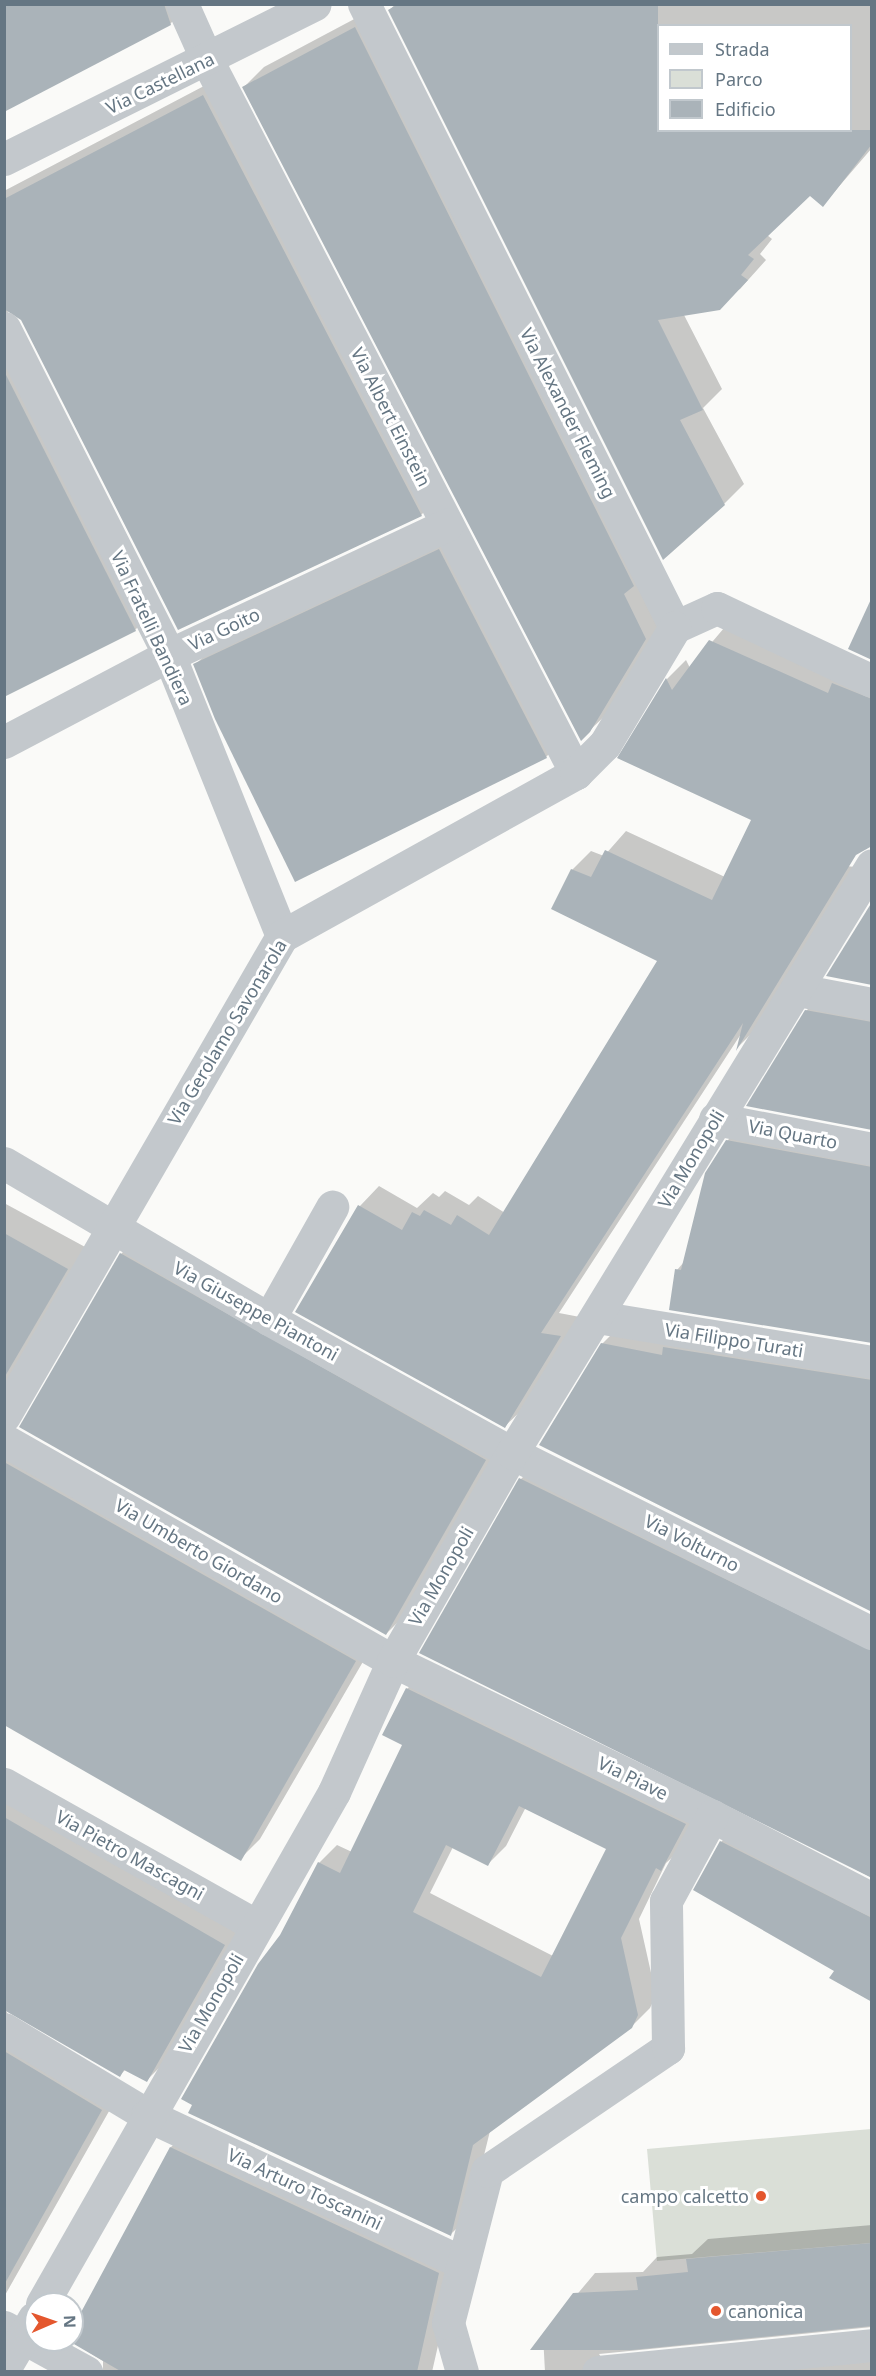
<!DOCTYPE html>
<html>
<head>
<meta charset="utf-8">
<style>
  body { margin:0 }
  #map { position:relative; width:876px; height:2376px; overflow:hidden; background:#fafaf8; font-family:"Noto Sans",sans-serif }
  div>[style] { position:absolute }
  .green>* { inset:0; background:#dadfd7 }
  .shadow>* { inset:0; background:#0003 }
  .building>* { inset:0; background:#aab3b9 }
  .minor>* { height:33px; margin:-16.5px; padding:0 16.5px; transform-origin:16.5px; border-radius:16.5px; background:#c3c8cc }
  .dots>* { width:16px; height:16px; translate:-50% -50%; box-sizing:border-box; border:3px solid #fff; border-radius:50% }
  span { translate:-50% -50%; white-space:nowrap; text-align:center; line-height:1.15; -webkit-text-stroke:6px #fff; paint-order:stroke }
  .street-label { font-size:18px; color:#657683 }
  .poi-label { font-size:18px; color:#657683 }
  .right { translate:-100% -50%; text-align:right }
  .left { translate:0 -50%; text-align:left }
  .frame { position:absolute; inset:0; border:6px solid #657683; pointer-events:none }
  .legend { position:absolute; left:657px; top:24px; width:195px; height:108px; box-sizing:border-box; background:#fff; border:2px solid #c1c8cd; margin:0; padding:8px 10px; list-style:none; font-size:18px; color:#657683 }
  .legend li { display:flex; align-items:center; gap:12px; height:30px }
  .legend b { width:30px; border:2px solid #c1c8cd }
  .north { position:absolute; left:24px; top:2292px; width:60px; height:60px; box-sizing:border-box; background:#fff; border:2px solid #c1c8cd; border-radius:50%; rotate:88deg; font-size:16px; font-weight:700; line-height:24px; text-align:center; color:#657683 }
  .north::after { content:''; display:block; margin:auto; width:21px; height:27px; background:#e4572e; clip-path:polygon(50% 0,100% 100%,50% 72%,0 100%) }
</style>
</head>
<body>
<div id="map">
  <div class="green">
    <i style="clip-path:polygon(871px 2129px,871px 2243px,657px 2261px,647px 2149px)"></i>
  </div>
  <div class="shadow">
    <i style="clip-path:polygon(4px 4px,189px 4px,189px 5px,170px 24px)"></i>
    <i style="clip-path:polygon(evenodd,395px 4px,872px 4px,872px 148px,823px 205px,810px 194px,767px 235px,772px 239px,760px 254px,766px 260px,740px 289px,684px 315px,722px 389px,703px 408px,744px 484px,724px 504px,390px 10px,395px 4px,658px 26px,850px 26px,850px 130px,658px 130px,658px 26px)"></i>
    <i style="clip-path:polygon(375px 8px,665px 618px,610px 711px,589px 731px,244px 87px,264px 67px)"></i>
    <i style="clip-path:polygon(223px 76px,441px 495px,421px 515px,7px 310px,155px 610px,135px 630px,4px 695px,4px 191px)"></i>
    <i style="clip-path:polygon(459px 530px,566px 737px,546px 757px,195px 665px,215px 645px)"></i>
    <i style="clip-path:polygon(730px 621px,872px 673px,872px 816px,846px 866px,855px 867px,756px 1029px,739px 1046px,741px 1034px,559px 1313px,580px 1317px,525px 1407px,505px 1426px,297px 1311px,360px 1206px,379px 1186px,417px 1208px,433px 1193px,439px 1197px,445px 1191px,469px 1205px,478px 1196px,505px 1213px,659px 961px,572px 870px,591px 851px,604px 856px,626px 831px,725px 877px,753px 819px,619px 758px,667px 679px,686px 660px,690px 668px)"></i>
    <i style="clip-path:polygon(826px 991px,872px 1000px,872px 1128px,806px 1011px)"></i>
    <i style="clip-path:polygon(747px 1121px,872px 1145px,872px 1341px,677px 1270px,684px 1262px,727px 1141px)"></i>
    <i style="clip-path:polygon(4px 1203px,87px 1248px,8px 1430px,375px 1641px,260px 1839px,240px 1859px,4px 1723px)"></i>
    <i style="clip-path:polygon(141px 1234px,505px 1440px,406px 1614px,386px 1634px,121px 1254px)"></i>
    <i style="clip-path:polygon(622px 1324px,872px 1358px,872px 1610px,602px 1344px)"></i>
    <i style="clip-path:polygon(541px 1459px,872px 1624px,872px 1878px,721px 1798px,421px 1652px,521px 1479px)"></i>
    <i style="clip-path:polygon(evenodd,425px 1671px,703px 1806px,679px 1851px,666px 1863px,639px 1919px,656px 1995px,650px 2008px,631px 2027px,490px 2131px,469px 2216px,451px 2234px,282px 1936px,319px 1863px,337px 1845px,352px 1852px,404px 1744px,407px 1689px,425px 1671px,526px 1807px,608px 1848px,553px 1956px,430px 1893px,453px 1847px,488px 1864px,506px 1846px,526px 1807px)"></i>
    <i style="clip-path:polygon(4px 1785px,244px 1925px,167px 2060px,147px 2080px,126px 2069px,120px 2075px,5px 2009px,14px 2025px,121px 2090px,4px 2297px)"></i>
    <i style="clip-path:polygon(741px 1822px,872px 1890px,872px 2001px,836px 1970px,721px 1842px)"></i>
    <i style="clip-path:polygon(191px 2128px,459px 2253px,432px 2372px,52px 2372px,70px 2354px,103px 2370px,103px 2361px,69px 2340px,72px 2332px,171px 2147px)"></i>
    <i style="clip-path:polygon(872px 2225px,872px 2327px,599px 2354px,610px 2369px,872px 2347px,872px 2372px,545px 2372px,543px 2335px,595px 2273px,643px 2272px,657px 2257px,692px 2254px,708px 2239px)"></i>
  </div>
  <div class="building">
    <i style="clip-path:polygon(4px 4px,164px 4px,171px 25px,4px 112px)"></i>
    <i style="clip-path:polygon(398px 4px,658px 4px,658px 130px,872px 130px,872px 144px,823px 207px,810px 196px,748px 255px,754px 259px,741px 275px,748px 280px,720px 310px,658px 320px,703px 410px,680px 420px,725px 505px,663px 560px,388px 10px)"></i>
    <i style="clip-path:polygon(355px 27px,634px 586px,624px 594px,646px 639px,590px 732px,581px 741px,242px 87px)"></i>
    <i style="clip-path:polygon(203px 95px,422px 516px,178px 630px,21px 320px,4px 309px,4px 199px)"></i>
    <i style="clip-path:polygon(4px 371px,136px 631px,4px 697px)"></i>
    <i style="clip-path:polygon(439px 549px,547px 758px,295px 882px,215px 719px,193px 664px)"></i>
    <i style="clip-path:polygon(872px 597px,872px 660px,848px 649px)"></i>
    <i style="clip-path:polygon(709px 640px,828px 693px,832px 683px,872px 699px,872px 846px,856px 855px,736px 1051px,743px 1023px,541px 1333px,561px 1336px,505px 1428px,295px 1312px,358px 1205px,402px 1230px,412px 1212px,420px 1216px,424px 1210px,451px 1225px,457px 1215px,489px 1235px,657px 961px,551px 909px,571px 869px,591px 877px,605px 850px,712px 900px,751px 820px,617px 758px,666px 678px,672px 690px)"></i>
    <i style="clip-path:polygon(872px 902px,872px 985px,826px 976px)"></i>
    <i style="clip-path:polygon(805px 1010px,872px 1022px,872px 1130px,746px 1106px)"></i>
    <i style="clip-path:polygon(726px 1140px,872px 1167px,872px 1343px,669px 1310px,675px 1269px,681px 1270px,705px 1173px)"></i>
    <i style="clip-path:polygon(4px 1233px,68px 1269px,4px 1378px)"></i>
    <i style="clip-path:polygon(120px 1253px,486px 1460px,386px 1635px,19px 1427px)"></i>
    <i style="clip-path:polygon(601px 1343px,662px 1355px,663px 1347px,872px 1380px,872px 1612px,539px 1445px)"></i>
    <i style="clip-path:polygon(4px 1462px,356px 1661px,241px 1861px,4px 1725px)"></i>
    <i style="clip-path:polygon(519px 1478px,872px 1651px,872px 1878px,419px 1653px)"></i>
    <i style="clip-path:polygon(evenodd,406px 1688px,686px 1824px,661px 1871px,656px 1868px,621px 1938px,638px 2015px,632px 2028px,473px 2145px,451px 2236px,188px 2113px,192px 2105px,181px 2099px,258px 1964px,280px 1935px,318px 1862px,340px 1873px,402px 1745px,382px 1735px,406px 1688px,519px 1806px,606px 1849px,541px 1977px,413px 1912px,446px 1845px,488px 1866px,519px 1806px)"></i>
    <i style="clip-path:polygon(4px 1817px,225px 1945px,147px 2082px,124px 2070px,120px 2077px,4px 2010px)"></i>
    <i style="clip-path:polygon(720px 1841px,872px 1918px,872px 2002px,829px 1978px,834px 1971px,693px 1890px)"></i>
    <i style="clip-path:polygon(4px 2051px,102px 2110px,4px 2285px)"></i>
    <i style="clip-path:polygon(170px 2147px,439px 2273px,417px 2372px,122px 2372px,67px 2340px,72px 2340px,72px 2329px)"></i>
    <i style="clip-path:polygon(872px 2243px,872px 2326px,632px 2350px,530px 2350px,573px 2293px,638px 2290px,636px 2277px,688px 2272px,686px 2259px)"></i>
  </div>
  <div class="minor">
    <i style="left:182px;top:4px;width:61px;rotate:65.9deg"></i>
    <i style="left:207px;top:60px;width:803px;rotate:62.64deg"></i>
    <i style="left:364px;top:4px;width:696px;rotate:63.47deg"></i>
    <i style="left:675px;top:627px;width:46px;rotate:-24.3deg"></i>
    <i style="left:717px;top:608px;width:171px;rotate:25.2deg"></i>
    <i style="left:4px;top:159px;width:347px;rotate:-26.5deg"></i>
    <i style="left:4px;top:328px;width:366px;rotate:63.2deg"></i>
    <i style="left:169px;top:655px;width:303px;rotate:68.1deg"></i>
    <i style="left:4px;top:742px;width:187px;rotate:-27.8deg"></i>
    <i style="left:169px;top:655px;width:307px;rotate:-25.1deg"></i>
    <i style="left:798px;top:990px;width:75px;rotate:10.7deg"></i>
    <i style="left:715px;top:1119px;width:160px;rotate:10.8deg"></i>
    <i style="left:4px;top:1163px;width:308px;rotate:30.5deg"></i>
    <i style="left:269px;top:1319px;width:277px;rotate:28.9deg"></i>
    <i style="left:512px;top:1453px;width:402px;rotate:26.6deg"></i>
    <i style="left:597px;top:1317px;width:279px;rotate:9.3deg"></i>
    <i style="left:269px;top:1319px;width:129px;rotate:-60.6deg"></i>
    <i style="left:4px;top:1416px;width:555px;rotate:-59.92deg"></i>
    <i style="left:282px;top:936px;width:336px;rotate:-29deg"></i>
    <i style="left:576px;top:773px;width:41px;rotate:-45deg"></i>
    <i style="left:605px;top:744px;width:136px;rotate:-59.1deg"></i>
    <i style="left:4px;top:1440px;width:447px;rotate:29.6deg"></i>
    <i style="left:393px;top:1661px;width:355px;rotate:25.9deg"></i>
    <i style="left:712px;top:1816px;width:180px;rotate:27.4deg"></i>
    <i style="left:4px;top:1784px;width:288px;rotate:29.3deg"></i>
    <i style="left:4px;top:2029px;width:167px;rotate:31deg"></i>
    <i style="left:147px;top:2115px;width:349px;rotate:25.1deg"></i>
    <i style="left:42px;top:2304px;width:589px;rotate:-60.3deg"></i>
    <i style="left:334px;top:1792px;width:144px;rotate:-65.8deg"></i>
    <i style="left:393px;top:1661px;width:240px;rotate:-60.2deg"></i>
    <i style="left:512px;top:1453px;width:689px;rotate:-58.52deg"></i>
    <i style="left:4px;top:2327px;width:94px;rotate:28.8deg"></i>
    <i style="left:4px;top:2369px;width:59px;rotate:-59.5deg"></i>
    <i style="left:462px;top:2372px;width:51px;rotate:-105.9deg"></i>
    <i style="left:448px;top:2323px;width:157px;rotate:-75.6deg"></i>
    <i style="left:487px;top:2171px;width:219px;rotate:-34.2deg"></i>
    <i style="left:668px;top:2048px;width:147px;rotate:-90.8deg"></i>
    <i style="left:666px;top:1901px;width:97px;rotate:-61.6deg"></i>
    <i style="left:598px;top:2372px;width:275px;rotate:-5.6deg"></i>
  </div>
  <div class="dots">
    <i style="left:761px;top:2196px;background:#e4572e"></i>
    <i style="left:716px;top:2311px;background:#e4572e"></i>
  </div>
  <div class="street-label">
    <span style="left:160px;top:83px;rotate:-26deg">Via Castellana</span>
    <span style="left:568px;top:413px;rotate:63deg">Via Alexander Fleming</span>
    <span style="left:391px;top:417px;rotate:63deg">Via Albert Einstein</span>
    <span style="left:152px;top:628px;rotate:65deg">Via Fratelli Bandiera</span>
    <span style="left:224px;top:629px;rotate:-25deg">Via Goito</span>
    <span style="left:227px;top:1032px;rotate:-59deg">Via Gerolamo Savonarola</span>
    <span style="left:793px;top:1134px;rotate:11deg">Via Quarto</span>
    <span style="left:691px;top:1159px;rotate:-59deg">Via Monopoli</span>
    <span style="left:256px;top:1311px;rotate:29deg">Via Giuseppe Piantoni</span>
    <span style="left:734px;top:1340px;rotate:9deg">Via Filippo Turati</span>
    <span style="left:692px;top:1543px;rotate:27deg">Via Volturno</span>
    <span style="left:199px;top:1551px;rotate:30deg">Via Umberto Giordano</span>
    <span style="left:441px;top:1576px;rotate:-60deg">Via Monopoli</span>
    <span style="left:633px;top:1778px;rotate:26deg">Via Piave</span>
    <span style="left:130px;top:1855px;rotate:29deg">Via Pietro Mascagni</span>
    <span style="left:211px;top:2003px;rotate:-60deg">Via Monopoli</span>
    <span style="left:305px;top:2189px;rotate:25deg">Via Arturo Toscanini</span>
  </div>
  <div class="poi-label">
    <span class="right" style="left:749px;top:2196px">campo calcetto</span>
    <span class="left" style="left:728px;top:2311px">canonica</span>
  </div>
  <div class="frame"></div>
  <ul class="legend">
  <li><b style="height:8px;background:#c3c8cc"></b>Strada</li>
  <li><b style="height:16px;background:#dadfd7"></b>Parco</li>
  <li><b style="height:16px;background:#aab3b9"></b>Edificio</li>
  </ul>
  <div class="north">N</div>
</div>
</body>
</html>
